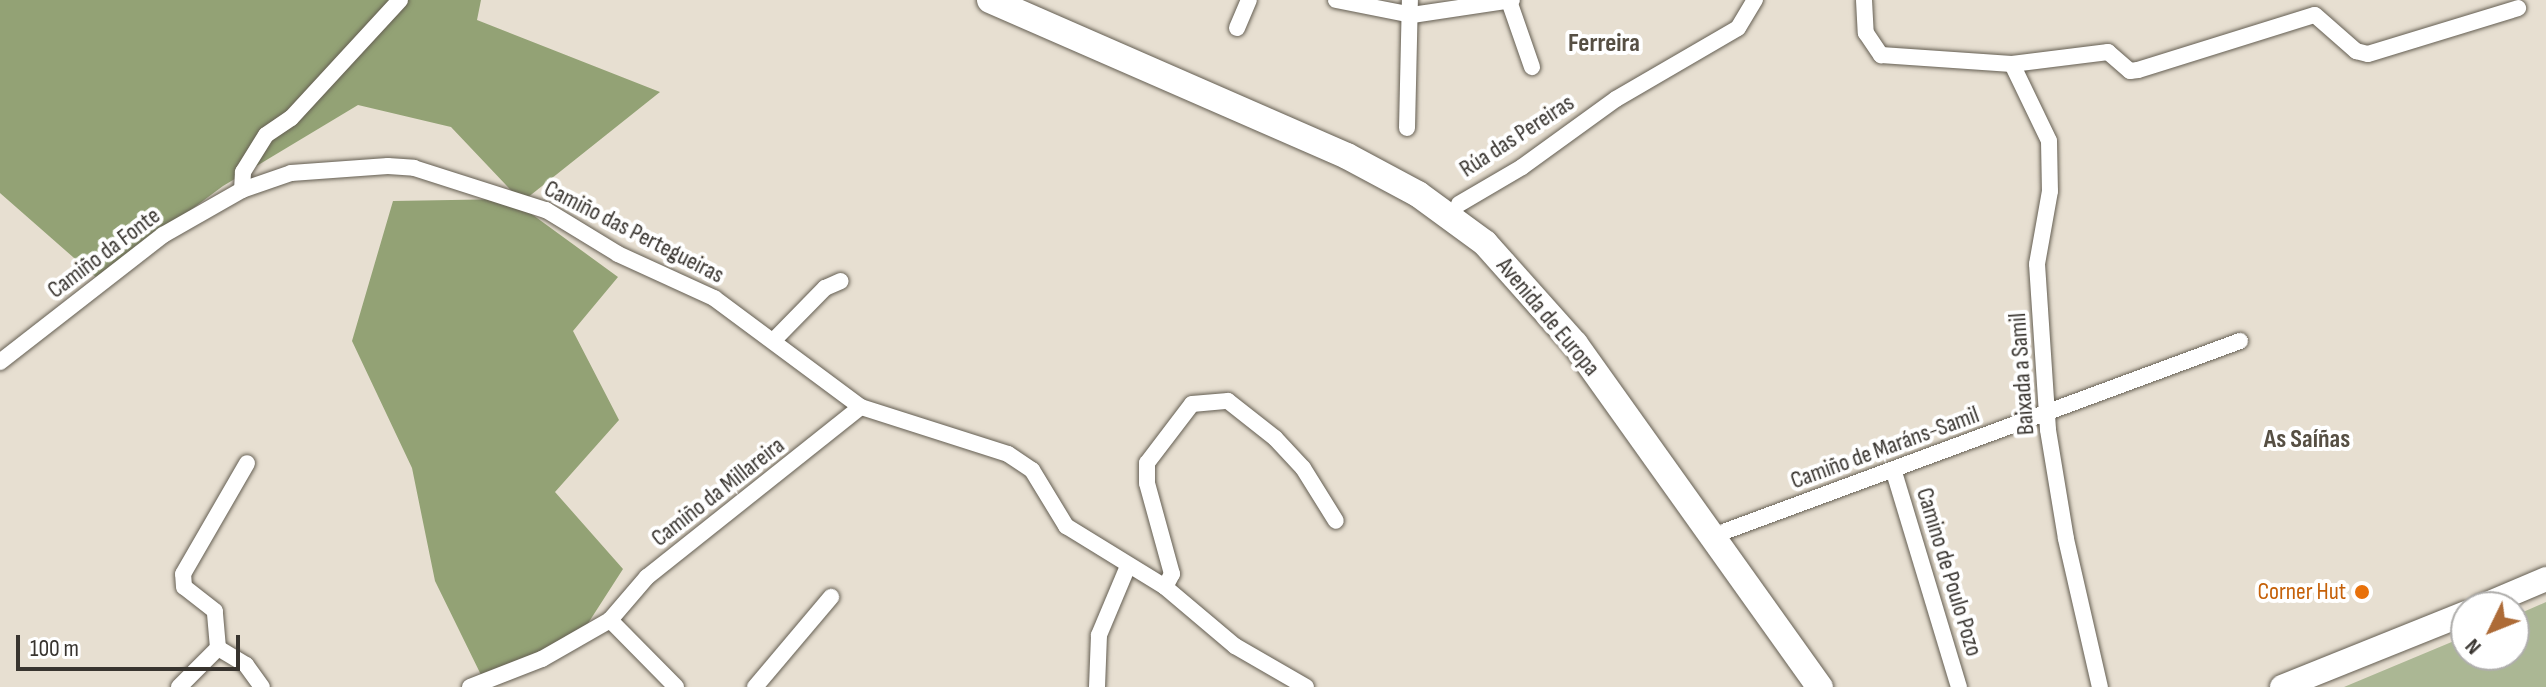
<!DOCTYPE html>
<html>
<head>
<meta charset="utf-8">
<style>
  body { margin:0 }
  #map { position:relative; width:2546px; height:687px; overflow:hidden; background:#e7dfd1; font-family:"Sofia Sans Condensed",sans-serif }
  div>[style] { position:absolute }
  .green>* { inset:0; background:#abb794 }
  .forest>* { inset:0; background:#93a275 }
  .roads { filter:drop-shadow(0 0 2px #645e52) drop-shadow(0 0 2px #645e52) }
  .street>* { height:16px; margin:-8px; padding:0 8px; transform-origin:8px; border-radius:8px; background:#fff }
  .secondary>* { height:24px; margin:-12px; padding:0 12px; transform-origin:12px; border-radius:12px; background:#fff }
  .primary>* { height:26px; margin:-13px; padding:0 13px; transform-origin:13px; border-radius:13px; background:#fff }
  .dots>* { width:22px; height:22px; translate:-50% -50%; box-sizing:border-box; border:4px solid #fff; border-radius:50% }
  span { translate:-50% -50%; white-space:nowrap; text-align:center; line-height:1.15; -webkit-text-stroke:8px #fff; paint-order:stroke }
  .street-label { font-size:24px; color:#38342f }
  .food-label { font-size:24px; color:#c56008 }
  .right { translate:-100% -50%; text-align:right }
  .neighbourhood-label { font-size:26px; color:#564f43; font-weight:700 }
  .north { position:absolute; left:2450px; top:591px; width:80px; height:80px; box-sizing:border-box; background:#fff; border:2px solid #afaeac; border-radius:50%; rotate:227deg; font-size:22px; font-weight:700; line-height:32px; text-align:center; color:#38342f }
  .north::after { content:''; display:block; margin:auto; width:28px; height:36px; background:#ad6b37; clip-path:polygon(50% 0,100% 100%,50% 72%,0 100%) }
  .scale { position:absolute; left:16px; top:635px; width:224px; height:36px; box-sizing:border-box; border:4px solid #38342f; border-top:0; padding-left:10px; font-size:24px; line-height:28px; white-space:nowrap; color:#38342f; -webkit-text-stroke:6px #fff; paint-order:stroke }
</style>
</head>
<body>
<div id="map">
  <div class="green">
    <i style="clip-path:polygon(2546px 602px,2546px 687px,2344px 687px,2466px 636px,2466px 655px,2514px 655px,2514px 616px)"></i>
  </div>
  <div class="forest">
    <i style="clip-path:polygon(0 0,481px 0,477px 20px,660px 92px,522px 202px,451px 127px,358px 105px,223px 186px,98px 279px,0 193px)"></i>
    <i style="clip-path:polygon(511px 199px,618px 277px,573px 331px,619px 420px,555px 492px,623px 569px,576px 642px,484px 681px,435px 581px,412px 468px,352px 341px,393px 201px)"></i>
  </div>
  <div class="roads">
    <div class="street">
      <i style="left:400px;top:0;width:161px;rotate:132.7deg"></i>
      <i style="left:291px;top:118px;width:30px;rotate:146deg"></i>
      <i style="left:266px;top:135px;width:44px;rotate:121.9deg"></i>
      <i style="left:243px;top:172px;width:18px;rotate:93deg"></i>
      <i style="left:242px;top:190px;width:52px;rotate:-19.1deg"></i>
      <i style="left:291px;top:173px;width:97px;rotate:-4.1deg"></i>
      <i style="left:388px;top:166px;width:26px;rotate:4deg"></i>
      <i style="left:414px;top:168px;width:139px;rotate:17.7deg"></i>
      <i style="left:546px;top:210px;width:84px;rotate:31.4deg"></i>
      <i style="left:618px;top:254px;width:106px;rotate:24.6deg"></i>
      <i style="left:714px;top:298px;width:183px;rotate:36.6deg"></i>
      <i style="left:861px;top:407px;width:154px;rotate:17.7deg"></i>
      <i style="left:1008px;top:454px;width:29px;rotate:34deg"></i>
      <i style="left:1032px;top:470px;width:66px;rotate:58.7deg"></i>
      <i style="left:1066px;top:526px;width:116px;rotate:31.6deg"></i>
      <i style="left:1165px;top:587px;width:92px;rotate:40.1deg"></i>
      <i style="left:1235px;top:646px;width:82px;rotate:30deg"></i>
      <i style="left:1336px;top:0;width:77px;rotate:11.2deg"></i>
      <i style="left:1412px;top:15px;width:101px;rotate:-8.5deg"></i>
      <i style="left:1864px;top:0;width:33px;rotate:87deg"></i>
      <i style="left:1866px;top:33px;width:27px;rotate:56deg"></i>
      <i style="left:1881px;top:55px;width:131px;rotate:3.9deg"></i>
      <i style="left:2012px;top:64px;width:85px;rotate:64.3deg"></i>
      <i style="left:2049px;top:141px;width:50px;rotate:88.9deg"></i>
      <i style="left:2050px;top:191px;width:74px;rotate:100.1deg"></i>
      <i style="left:2037px;top:264px;width:166px;rotate:86.2deg"></i>
      <i style="left:2048px;top:430px;width:110px;rotate:80.6deg"></i>
      <i style="left:2066px;top:539px;width:152px;rotate:77.1deg"></i>
      <i style="left:1509px;top:1px;width:70px;rotate:70.8deg"></i>
      <i style="left:1237px;top:28px;width:30px;rotate:-67deg"></i>
      <i style="left:2012px;top:64px;width:97px;rotate:-7.1deg"></i>
      <i style="left:2108px;top:52px;width:29px;rotate:41deg"></i>
      <i style="left:2130px;top:71px;width:8px;rotate:-7deg"></i>
      <i style="left:2138px;top:70px;width:185px;rotate:-17.3deg"></i>
      <i style="left:2315px;top:15px;width:55px;rotate:41.3deg"></i>
      <i style="left:2356px;top:51px;width:12px;rotate:14deg"></i>
      <i style="left:2368px;top:54px;width:157px;rotate:-17deg"></i>
      <i style="left:1407px;top:128px;width:128px;rotate:-88.7deg"></i>
      <i style="left:1459px;top:204px;width:73px;rotate:-30.4deg"></i>
      <i style="left:1522px;top:167px;width:116px;rotate:-35.9deg"></i>
      <i style="left:1616px;top:99px;width:141px;rotate:-30.2deg"></i>
      <i style="left:1738px;top:28px;width:33px;rotate:-59deg"></i>
      <i style="left:774px;top:340px;width:73px;rotate:-45.6deg"></i>
      <i style="left:825px;top:288px;width:17px;rotate:-24deg"></i>
      <i style="left:0;top:362px;width:207px;rotate:-37.9deg"></i>
      <i style="left:163px;top:235px;width:91px;rotate:-29.7deg"></i>
      <i style="left:1894px;top:472px;width:225px;rotate:73.2deg"></i>
      <i style="left:1726px;top:531px;width:548px;rotate:-20.29deg"></i>
      <i style="left:1165px;top:587px;width:15px;rotate:-62deg"></i>
      <i style="left:1172px;top:574px;width:94px;rotate:-105.4deg"></i>
      <i style="left:1147px;top:483px;width:20px;rotate:-90deg"></i>
      <i style="left:1147px;top:463px;width:74px;rotate:-52.7deg"></i>
      <i style="left:1192px;top:404px;width:36px;rotate:-5deg"></i>
      <i style="left:1228px;top:401px;width:60px;rotate:38.2deg"></i>
      <i style="left:1275px;top:438px;width:41px;rotate:47deg"></i>
      <i style="left:1303px;top:468px;width:62px;rotate:58.1deg"></i>
      <i style="left:610px;top:620px;width:94px;rotate:45.4deg"></i>
      <i style="left:218px;top:648px;width:37px;rotate:-95deg"></i>
      <i style="left:215px;top:611px;width:39px;rotate:-142deg"></i>
      <i style="left:184px;top:587px;width:13px;rotate:-94deg"></i>
      <i style="left:183px;top:574px;width:128px;rotate:-60deg"></i>
      <i style="left:179px;top:687px;width:55px;rotate:-45deg"></i>
      <i style="left:218px;top:648px;width:33px;rotate:31deg"></i>
      <i style="left:246px;top:665px;width:27px;rotate:54deg"></i>
      <i style="left:470px;top:687px;width:77px;rotate:-21.3deg"></i>
      <i style="left:542px;top:659px;width:78px;rotate:-29.8deg"></i>
      <i style="left:610px;top:620px;width:57px;rotate:-49.3deg"></i>
      <i style="left:647px;top:577px;width:273px;rotate:-38.5deg"></i>
      <i style="left:755px;top:687px;width:118px;rotate:-49.8deg"></i>
      <i style="left:1097px;top:687px;width:52px;rotate:-87.8deg"></i>
      <i style="left:1099px;top:635px;width:75px;rotate:-67.2deg"></i>
    </div>
    <div class="secondary">
      <i style="left:2480px;top:607px;width:72px;rotate:-23deg"></i>
      <i style="left:2282px;top:687px;width:198px;rotate:-21.9deg"></i>
    </div>
    <div class="primary">
      <i style="left:990px;top:0;width:390px;rotate:23.6deg"></i>
      <i style="left:1347px;top:156px;width:81px;rotate:28.2deg"></i>
      <i style="left:1418px;top:194px;width:83px;rotate:36.2deg"></i>
      <i style="left:1485px;top:243px;width:135px;rotate:48.3deg"></i>
      <i style="left:1575px;top:344px;width:422px;rotate:54.5deg"></i>
    </div>
  </div>
  <div class="dots">
    <i style="left:2362px;top:592px;background:#e8710a"></i>
  </div>
  <div class="street-label">
    <span style="left:1517px;top:136px;rotate:-33deg">Rúa das Pereiras</span>
    <span style="left:634px;top:232px;rotate:27deg">Camiño das Pertegueiras</span>
    <span style="left:104px;top:253px;rotate:-37deg">Camiño da Fonte</span>
    <span style="left:1548px;top:317px;rotate:50deg">Avenida de Europa</span>
    <span style="left:2022px;top:374px;rotate:-94deg">Baixada a Samil</span>
    <span style="left:1885px;top:448px;rotate:-20deg">Camiño de Maráns-Samil</span>
    <span style="left:718px;top:492px;rotate:-38deg">Camiño da Millareira</span>
    <span style="left:1949px;top:572px;rotate:73deg">Camino de Poulo Pozo</span>
  </div>
  <div class="food-label">
    <span class="right" style="left:2346px;top:592px">Corner Hut</span>
  </div>
  <div class="neighbourhood-label">
    <span style="left:1604px;top:44px">Ferreira</span>
    <span style="left:2307px;top:440px">As Saíñas</span>
  </div>
  <div class="north">N</div>
  <div class="scale">100 m</div>
</div>
</body>
</html>
